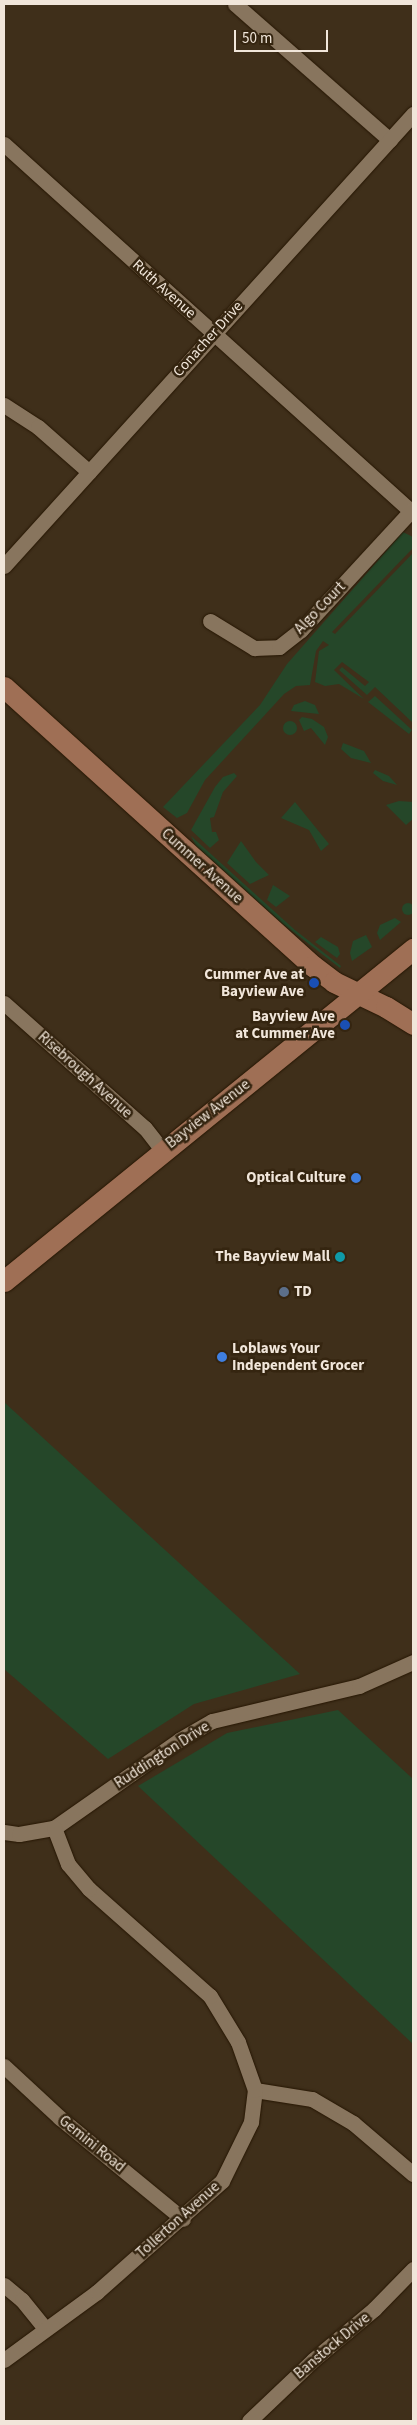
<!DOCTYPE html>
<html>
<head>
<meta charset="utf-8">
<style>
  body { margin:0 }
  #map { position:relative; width:417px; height:2425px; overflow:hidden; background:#3f2f1a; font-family:"Source Sans 3",sans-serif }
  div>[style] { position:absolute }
  .green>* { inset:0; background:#254729 }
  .round { border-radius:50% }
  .roads { filter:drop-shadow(0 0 1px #261603) drop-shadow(0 0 1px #261603) }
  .street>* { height:15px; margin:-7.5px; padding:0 7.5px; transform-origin:7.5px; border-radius:7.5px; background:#88755e }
  .secondary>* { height:21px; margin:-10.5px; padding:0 10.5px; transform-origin:10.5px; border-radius:10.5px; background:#9f6f55 }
  .dots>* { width:14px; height:14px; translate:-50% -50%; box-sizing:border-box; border:2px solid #352510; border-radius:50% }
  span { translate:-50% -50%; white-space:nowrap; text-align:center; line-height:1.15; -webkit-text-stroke:5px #352510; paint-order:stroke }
  .street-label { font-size:15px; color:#f1e6da }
  .poi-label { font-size:15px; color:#f1e6da; font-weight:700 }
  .right { translate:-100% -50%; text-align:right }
  .left { translate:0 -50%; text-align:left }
  .frame { position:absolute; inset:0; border:5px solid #f1e6da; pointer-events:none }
  .scale { position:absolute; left:234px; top:30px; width:94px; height:22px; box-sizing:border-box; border:2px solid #f1e6da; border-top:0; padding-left:6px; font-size:15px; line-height:18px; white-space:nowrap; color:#f1e6da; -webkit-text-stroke:4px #352510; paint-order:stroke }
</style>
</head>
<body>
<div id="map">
  <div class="green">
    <i style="clip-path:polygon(403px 532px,413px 537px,413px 548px,332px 632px,335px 634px,413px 553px,413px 723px,375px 687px,367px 695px,339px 670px,342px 667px,365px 686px,369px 682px,342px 662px,334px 670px,364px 699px,339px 684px,325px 686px,315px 682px,319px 651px,329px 645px,323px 641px,316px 651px,310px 685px,296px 686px,284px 694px,205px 780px,187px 813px,177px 818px,163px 807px,260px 705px,287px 664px)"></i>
    <i style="clip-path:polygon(375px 696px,412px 730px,409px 734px,368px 702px)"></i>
    <i style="clip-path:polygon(305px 701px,315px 705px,319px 714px,291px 711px,294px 705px)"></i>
    <i style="clip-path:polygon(302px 717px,312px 719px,324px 727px,328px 737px,325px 745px,311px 728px,304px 731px,299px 720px)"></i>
    <i class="round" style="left:283px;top:721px;width:14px;height:14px"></i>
    <i style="clip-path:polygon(343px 743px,364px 751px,371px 763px,351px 758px,341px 749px)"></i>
    <i style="clip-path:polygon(375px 770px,389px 776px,397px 785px,383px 781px,373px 773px)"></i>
    <i style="clip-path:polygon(234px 773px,237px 776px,223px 792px,214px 817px,210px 818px,212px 832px,216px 832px,219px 840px,210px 848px,191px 830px,215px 787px,223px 777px)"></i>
    <i style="clip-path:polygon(399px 801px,413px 802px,413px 819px,406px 825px,386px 805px)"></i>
    <i style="clip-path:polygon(295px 802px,329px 844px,321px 851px,309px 830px,281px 818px)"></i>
    <i style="clip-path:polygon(191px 836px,295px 930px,341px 966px,340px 968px,283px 924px,196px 846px)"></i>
    <i style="clip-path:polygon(241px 841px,256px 862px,269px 875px,250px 884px,227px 863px)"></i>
    <i style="clip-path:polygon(273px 885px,290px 896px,276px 907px,267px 900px)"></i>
    <i class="round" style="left:402px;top:903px;width:12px;height:12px"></i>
    <i style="clip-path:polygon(395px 918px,401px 922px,380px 940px,377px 933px,380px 925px)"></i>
    <i style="clip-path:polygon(366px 935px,372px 947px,352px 961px,350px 953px,353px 941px)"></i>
    <i style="clip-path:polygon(321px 937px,338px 947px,340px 954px,337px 958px,315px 942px)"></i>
    <i style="clip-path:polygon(4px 1402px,300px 1674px,194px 1704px,108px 1759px,4px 1669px)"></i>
    <i style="clip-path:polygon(338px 1710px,413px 1779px,413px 2044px,138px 1786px,227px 1733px)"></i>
  </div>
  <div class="roads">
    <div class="street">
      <i style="left:235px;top:4px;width:206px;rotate:41.3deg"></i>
      <i style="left:4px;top:144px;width:551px;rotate:42.06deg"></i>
      <i style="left:4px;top:405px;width:40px;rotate:32.9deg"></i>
      <i style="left:38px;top:427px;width:68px;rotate:41.4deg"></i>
      <i style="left:4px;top:566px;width:610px;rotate:-47.86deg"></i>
      <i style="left:210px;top:621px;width:52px;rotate:31.5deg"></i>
      <i style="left:254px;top:648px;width:25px;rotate:-2deg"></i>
      <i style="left:279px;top:647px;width:28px;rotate:-38deg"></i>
      <i style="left:301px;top:630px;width:162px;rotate:-47.3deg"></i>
      <i style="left:4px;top:1003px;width:188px;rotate:41.6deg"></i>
      <i style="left:145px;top:1128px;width:28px;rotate:52deg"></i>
      <i style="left:4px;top:1832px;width:15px;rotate:8deg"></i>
      <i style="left:19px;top:1834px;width:36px;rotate:-10deg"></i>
      <i style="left:54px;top:1828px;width:153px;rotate:-35.1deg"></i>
      <i style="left:179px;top:1740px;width:38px;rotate:-30deg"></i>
      <i style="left:212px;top:1721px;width:151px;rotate:-13.4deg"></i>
      <i style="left:359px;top:1686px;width:59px;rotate:-24deg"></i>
      <i style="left:4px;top:2066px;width:76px;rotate:42.9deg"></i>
      <i style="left:60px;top:2118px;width:159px;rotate:39.4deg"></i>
      <i style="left:255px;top:2090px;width:58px;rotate:9deg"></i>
      <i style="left:312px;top:2099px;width:48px;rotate:30.3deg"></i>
      <i style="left:353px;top:2123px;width:79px;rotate:40.4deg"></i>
      <i style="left:4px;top:2285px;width:23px;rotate:40deg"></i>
      <i style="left:22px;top:2300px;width:36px;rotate:51deg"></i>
      <i style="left:4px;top:2360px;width:115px;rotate:-36.2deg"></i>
      <i style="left:97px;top:2292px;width:167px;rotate:-41.6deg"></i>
      <i style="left:222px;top:2181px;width:66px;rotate:-63.8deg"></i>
      <i style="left:251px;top:2122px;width:32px;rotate:-83deg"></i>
      <i style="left:255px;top:2090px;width:51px;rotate:-109.5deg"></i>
      <i style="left:238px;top:2042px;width:54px;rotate:-121.3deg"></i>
      <i style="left:210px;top:1996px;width:162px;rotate:-138.5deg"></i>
      <i style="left:89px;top:1889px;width:33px;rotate:-130deg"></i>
      <i style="left:68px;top:1864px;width:39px;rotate:-111deg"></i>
      <i style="left:249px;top:2421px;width:88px;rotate:-43.6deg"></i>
      <i style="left:313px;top:2360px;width:80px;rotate:-39.9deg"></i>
      <i style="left:374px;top:2309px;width:56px;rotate:-45.7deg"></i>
    </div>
    <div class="secondary">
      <i style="left:4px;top:687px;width:416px;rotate:42.1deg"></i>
      <i style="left:313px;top:966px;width:26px;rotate:37deg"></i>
      <i style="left:334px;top:982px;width:58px;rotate:25.7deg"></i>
      <i style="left:386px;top:1007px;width:32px;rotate:32deg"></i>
      <i style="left:4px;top:1281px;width:527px;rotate:-39.07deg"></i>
    </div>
  </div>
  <div class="dots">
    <i style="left:314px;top:983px;background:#1a4fb4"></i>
    <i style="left:345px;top:1025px;background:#1a4fb4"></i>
    <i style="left:356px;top:1178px;background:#3f7fe0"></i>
    <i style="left:340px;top:1257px;background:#0f9aa8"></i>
    <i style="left:284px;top:1292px;background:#5c6f8a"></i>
    <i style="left:222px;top:1357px;background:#3f7fe0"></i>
  </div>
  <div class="street-label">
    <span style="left:164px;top:289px;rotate:42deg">Ruth Avenue</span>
    <span style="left:208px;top:339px;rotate:-48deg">Conacher Drive</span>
    <span style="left:320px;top:608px;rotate:-46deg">Algo Court</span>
    <span style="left:202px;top:866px;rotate:42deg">Cummer Avenue</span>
    <span style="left:85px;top:1075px;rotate:42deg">Risebrough Avenue</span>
    <span style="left:208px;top:1114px;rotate:-38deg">Bayview Avenue</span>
    <span style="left:162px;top:1755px;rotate:-33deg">Ruddington Drive</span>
    <span style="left:92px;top:2144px;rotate:39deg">Gemini Road</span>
    <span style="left:178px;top:2220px;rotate:-42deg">Tollerton Avenue</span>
    <span style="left:332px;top:2346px;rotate:-40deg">Banstock Drive</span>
  </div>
  <div class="poi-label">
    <span class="right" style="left:304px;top:983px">Cummer Ave at<br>Bayview Ave</span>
    <span class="right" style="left:335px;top:1025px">Bayview Ave<br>at Cummer Ave</span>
    <span class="right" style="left:346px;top:1178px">Optical Culture</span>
    <span class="right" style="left:330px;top:1257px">The Bayview Mall</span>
    <span class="left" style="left:294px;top:1292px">TD</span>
    <span class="left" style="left:232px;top:1357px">Loblaws Your<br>Independent Grocer</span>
  </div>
  <div class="frame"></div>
  <div class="scale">50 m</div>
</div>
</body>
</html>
